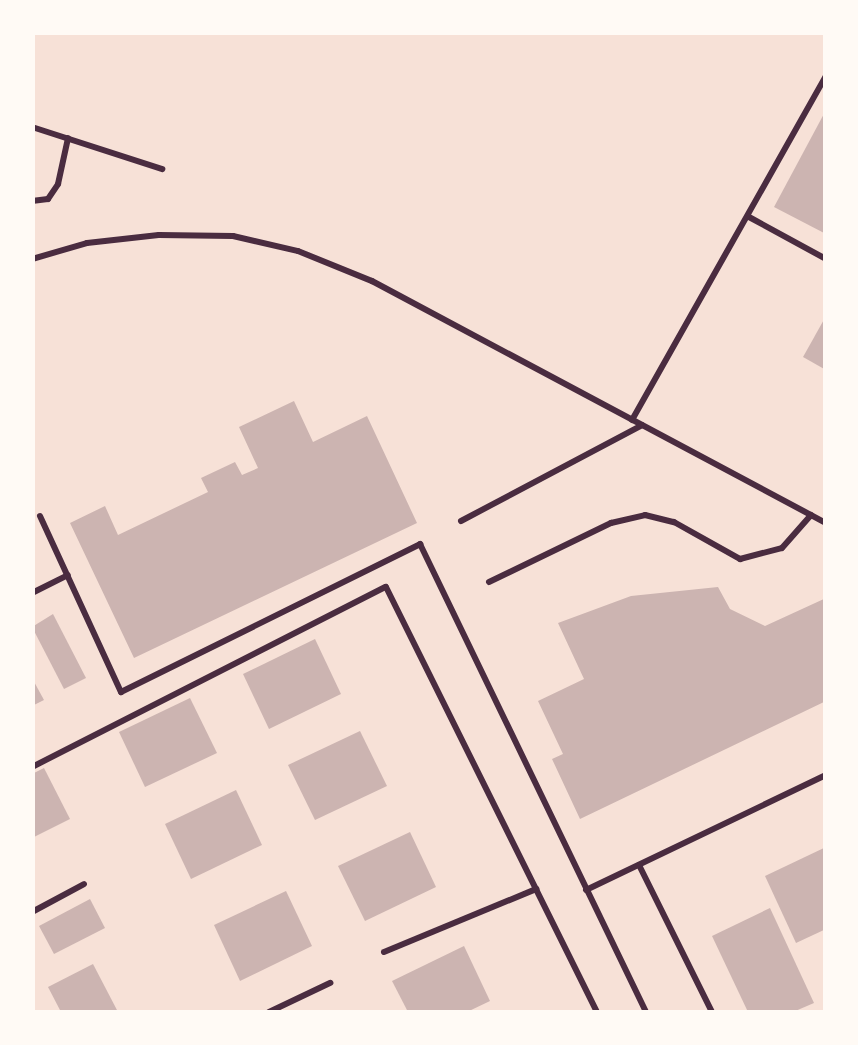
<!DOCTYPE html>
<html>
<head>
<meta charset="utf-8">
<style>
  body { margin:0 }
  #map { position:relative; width:858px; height:1045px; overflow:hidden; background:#f7e1d7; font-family:Commissioner,sans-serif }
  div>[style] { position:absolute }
  .building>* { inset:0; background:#ccb4b1 }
  .service>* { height:6px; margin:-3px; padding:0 3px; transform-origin:3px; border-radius:3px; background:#4a2c40 }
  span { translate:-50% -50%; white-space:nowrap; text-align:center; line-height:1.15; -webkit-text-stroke:8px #fffaf5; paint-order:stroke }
  .frame { position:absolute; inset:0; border:35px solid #fffaf5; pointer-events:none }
</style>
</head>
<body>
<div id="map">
  <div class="building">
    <i style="clip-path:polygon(826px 110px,826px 234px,774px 207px)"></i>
    <i style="clip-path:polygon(826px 316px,826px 370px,803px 357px)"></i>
    <i style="clip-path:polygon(294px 401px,313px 442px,367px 416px,417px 523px,134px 658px,70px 523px,105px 506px,118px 535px,208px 492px,201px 478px,235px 462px,242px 475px,258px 468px,239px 427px)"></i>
    <i style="clip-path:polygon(718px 587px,730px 609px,765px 626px,826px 598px,826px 701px,580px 819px,552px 759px,563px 754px,538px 701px,584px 679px,558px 623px,631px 596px)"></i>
    <i style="clip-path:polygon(53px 614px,86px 678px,64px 689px,32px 627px)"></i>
    <i style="clip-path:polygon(315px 639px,341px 694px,269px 729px,243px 674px)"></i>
    <i style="clip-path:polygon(32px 678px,44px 700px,32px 706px)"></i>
    <i style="clip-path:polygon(190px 698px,217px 753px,145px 787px,119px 732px)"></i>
    <i style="clip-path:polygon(360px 731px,387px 786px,315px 820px,288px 765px)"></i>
    <i style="clip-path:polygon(44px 768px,70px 819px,32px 838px,32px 774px)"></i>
    <i style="clip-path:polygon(236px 790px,262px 845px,191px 879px,165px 824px)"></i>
    <i style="clip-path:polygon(410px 832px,436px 887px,365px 921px,338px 866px)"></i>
    <i style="clip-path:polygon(826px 847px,826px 929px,796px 943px,765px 876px)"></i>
    <i style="clip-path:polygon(286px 891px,312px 946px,240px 981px,214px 925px)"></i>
    <i style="clip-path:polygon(90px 899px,105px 928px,54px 954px,39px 926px)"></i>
    <i style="clip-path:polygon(770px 908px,814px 1003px,793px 1012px,748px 1012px,712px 936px)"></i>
    <i style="clip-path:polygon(464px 946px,490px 1001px,467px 1012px,408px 1012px,392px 981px)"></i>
    <i style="clip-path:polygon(93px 964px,118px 1012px,61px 1012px,48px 987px)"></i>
  </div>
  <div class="service">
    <i style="left:32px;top:127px;width:137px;rotate:17.9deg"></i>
    <i style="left:32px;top:201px;width:16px;rotate:-7deg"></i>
    <i style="left:48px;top:199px;width:18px;rotate:-56deg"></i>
    <i style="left:58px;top:184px;width:47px;rotate:-77.7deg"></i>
    <i style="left:749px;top:217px;width:88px;rotate:28.6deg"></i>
    <i style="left:32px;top:259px;width:57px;rotate:-16.2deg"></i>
    <i style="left:87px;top:243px;width:72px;rotate:-6.3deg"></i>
    <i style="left:159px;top:235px;width:74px;rotate:0.8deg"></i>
    <i style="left:233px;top:236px;width:67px;rotate:13deg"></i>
    <i style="left:298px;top:251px;width:80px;rotate:22.1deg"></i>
    <i style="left:372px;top:281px;width:514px;rotate:28.06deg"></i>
    <i style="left:632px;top:420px;width:395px;rotate:-60.6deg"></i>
    <i style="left:40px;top:516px;width:194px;rotate:65.3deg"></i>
    <i style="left:121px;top:692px;width:334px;rotate:-26.3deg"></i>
    <i style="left:420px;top:544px;width:520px;rotate:64.22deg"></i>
    <i style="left:461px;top:521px;width:205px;rotate:-27.9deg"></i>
    <i style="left:489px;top:582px;width:136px;rotate:-25.8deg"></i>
    <i style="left:611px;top:523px;width:35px;rotate:-13deg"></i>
    <i style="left:645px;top:515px;width:30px;rotate:14deg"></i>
    <i style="left:674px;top:522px;width:76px;rotate:29.3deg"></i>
    <i style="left:740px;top:559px;width:43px;rotate:-14.7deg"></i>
    <i style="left:782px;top:548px;width:44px;rotate:-48.7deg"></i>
    <i style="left:32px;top:593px;width:40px;rotate:-26.6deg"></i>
    <i style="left:32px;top:767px;width:397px;rotate:-27deg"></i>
    <i style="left:386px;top:587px;width:474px;rotate:63.6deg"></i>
    <i style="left:639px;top:865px;width:164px;rotate:63.6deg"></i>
    <i style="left:586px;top:890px;width:266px;rotate:-25.6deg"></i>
    <i style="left:32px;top:912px;width:59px;rotate:-28.3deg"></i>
    <i style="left:384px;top:952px;width:165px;rotate:-22.5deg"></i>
    <i style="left:269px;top:1012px;width:68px;rotate:-25.4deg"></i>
  </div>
  <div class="frame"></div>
</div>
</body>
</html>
